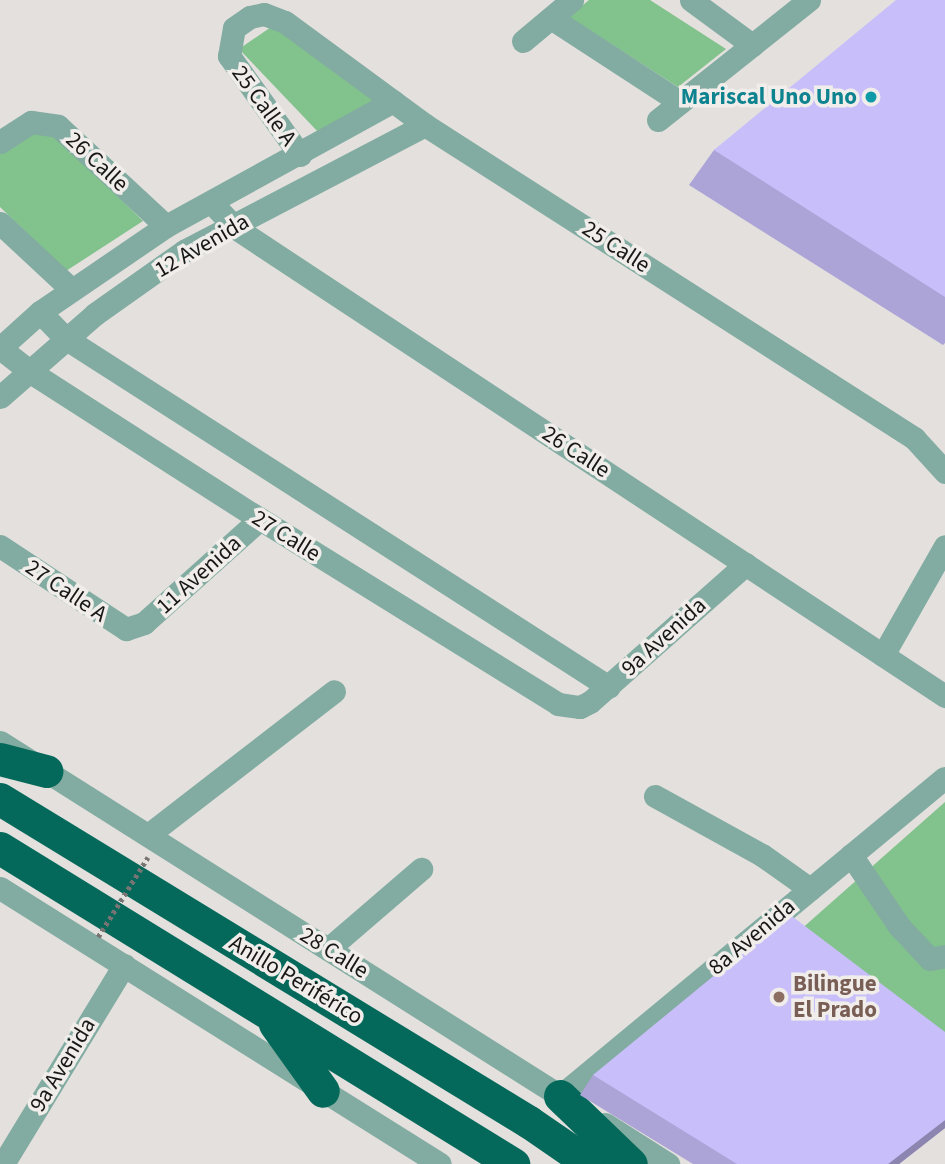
<!DOCTYPE html>
<html>
<head>
<meta charset="utf-8">
<style>
  body { margin:0 }
  #map { position:relative; width:945px; height:1164px; overflow:hidden; background:#e3e0de; font-family:"Source Sans 3",sans-serif }
  div>[style] { position:absolute }
  .green>* { inset:0; background:#82c28c }
  .minor>* { height:23px; margin:-11.5px; padding:0 11.5px; transform-origin:11.5px; border-radius:11.5px; background:#82aca1 }
  .highway>* { height:33px; margin:-16.5px; padding:0 16.5px; transform-origin:16.5px; border-radius:16.5px; background:#04695a }
  .path-bridge>* { height:4.5px; margin-top:-2.25px; transform-origin:0; background:repeating-linear-gradient(90deg,#777574 0 3.5px,transparent 0 7px) }
  .wall>* { inset:0; background:#aca3d7 }
  .shaded-wall>* { inset:0; background:#8c85af }
  .building>* { inset:0; background:#c8befa }
  .dots>* { width:19px; height:19px; translate:-50% -50%; box-sizing:border-box; border:4px solid #f0edeb; border-radius:50% }
  span { translate:-50% -50%; white-space:nowrap; text-align:center; line-height:1.15; -webkit-text-stroke:7px #f0edeb; paint-order:stroke }
  .culture-label { font-size:23px; color:#0d838f; font-weight:700 }
  .right { translate:-100% -50%; text-align:right }
  .street-label { font-size:23px; color:#181716 }
  .education-label { font-size:23px; color:#785e54; font-weight:700 }
  .left { translate:0 -50%; text-align:left }
</style>
</head>
<body>
<div id="map">
  <div class="green">
    <i style="clip-path:polygon(589px 0,650px 0,726px 49px,678px 87px,569px 17px)"></i>
    <i style="clip-path:polygon(274px 25px,390px 102px,321px 135px,239px 49px)"></i>
    <i style="clip-path:polygon(38px 119px,143px 221px,66px 271px,0 207px,0 134px)"></i>
    <i style="clip-path:polygon(945px 802px,945px 1056px,790px 939px)"></i>
  </div>
  <div class="minor">
    <i style="left:691px;top:0;width:76px;rotate:36.4deg"></i>
    <i style="left:551px;top:18px;width:154px;rotate:33.1deg"></i>
    <i style="left:523px;top:41px;width:64px;rotate:-39.9deg"></i>
    <i style="left:658px;top:120px;width:193px;rotate:-38.5deg"></i>
    <i style="left:0;top:142px;width:37px;rotate:-33deg"></i>
    <i style="left:31px;top:122px;width:27px;rotate:8deg"></i>
    <i style="left:58px;top:126px;width:147px;rotate:42.8deg"></i>
    <i style="left:300px;top:155px;width:122px;rotate:-125.6deg"></i>
    <i style="left:229px;top:56px;width:28px;rotate:-80deg"></i>
    <i style="left:234px;top:28px;width:19px;rotate:-35deg"></i>
    <i style="left:250px;top:17px;width:14px;rotate:-12deg"></i>
    <i style="left:264px;top:14px;width:22px;rotate:21deg"></i>
    <i style="left:285px;top:22px;width:174px;rotate:36.3deg"></i>
    <i style="left:425px;top:125px;width:581px;rotate:32.62deg"></i>
    <i style="left:914px;top:438px;width:46px;rotate:47.6deg"></i>
    <i style="left:212px;top:203px;width:33px;rotate:47deg"></i>
    <i style="left:234px;top:227px;width:852px;rotate:33.41deg"></i>
    <i style="left:0;top:223px;width:98px;rotate:42.9deg"></i>
    <i style="left:40px;top:312px;width:36px;rotate:46deg"></i>
    <i style="left:65px;top:338px;width:646px;rotate:32.68deg"></i>
    <i style="left:0;top:348px;width:37px;rotate:38deg"></i>
    <i style="left:29px;top:371px;width:265px;rotate:32.7deg"></i>
    <i style="left:252px;top:514px;width:360px;rotate:31.8deg"></i>
    <i style="left:558px;top:704px;width:22px;rotate:8deg"></i>
    <i style="left:580px;top:707px;width:11px;rotate:-27deg"></i>
    <i style="left:590px;top:702px;width:208px;rotate:-41.5deg"></i>
    <i style="left:0;top:348px;width:54px;rotate:-42deg"></i>
    <i style="left:40px;top:312px;width:153px;rotate:-34.3deg"></i>
    <i style="left:166px;top:226px;width:259px;rotate:-28.8deg"></i>
    <i style="left:0;top:397px;width:126px;rotate:-41.1deg"></i>
    <i style="left:95px;top:314px;width:109px;rotate:-35.3deg"></i>
    <i style="left:184px;top:251px;width:272px;rotate:-27.6deg"></i>
    <i style="left:0;top:546px;width:151px;rotate:33.4deg"></i>
    <i style="left:126px;top:629px;width:19px;rotate:-18deg"></i>
    <i style="left:144px;top:623px;width:156px;rotate:-41.9deg"></i>
    <i style="left:883px;top:655px;width:125px;rotate:-60.4deg"></i>
    <i style="left:0;top:742px;width:674px;rotate:32.28deg"></i>
    <i style="left:655px;top:796px;width:122px;rotate:28.9deg"></i>
    <i style="left:762px;top:855px;width:59px;rotate:35.3deg"></i>
    <i style="left:148px;top:835px;width:235px;rotate:-37.7deg"></i>
    <i style="left:851px;top:855px;width:86px;rotate:55.9deg"></i>
    <i style="left:899px;top:926px;width:45px;rotate:46.8deg"></i>
    <i style="left:930px;top:959px;width:15px;rotate:-11deg"></i>
    <i style="left:0;top:888px;width:519px;rotate:32.1deg"></i>
    <i style="left:328px;top:949px;width:123px;rotate:-40.7deg"></i>
    <i style="left:560px;top:1096px;width:499px;rotate:-39.6deg"></i>
    <i style="left:605px;top:1124px;width:75px;rotate:32.4deg"></i>
    <i style="left:3px;top:1164px;width:233px;rotate:-58.7deg"></i>
  </div>
  <div class="highway">
    <i style="left:0;top:759px;width:48px;rotate:14.6deg"></i>
    <i style="left:0;top:799px;width:620px;rotate:31.41deg"></i>
    <i style="left:529px;top:1122px;width:74px;rotate:34.5deg"></i>
    <i style="left:0;top:848px;width:603px;rotate:31.63deg"></i>
    <i style="left:275px;top:1024px;width:82px;rotate:54.4deg"></i>
    <i style="left:560px;top:1096px;width:98px;rotate:43.8deg"></i>
  </div>
  <div class="path-bridge">
    <i style="left:98px;top:937px;width:94px;rotate:-58deg"></i>
  </div>
  <div class="wall">
    <i style="clip-path:polygon(945px 0,945px 343px,943px 345px,689px 185px,714px 150px)"></i>
    <i style="clip-path:polygon(945px 1032px,945px 1128px,899px 1164px,693px 1164px,580px 1095px,593px 1075px)"></i>
  </div>
  <div class="shaded-wall">
    <i style="clip-path:polygon(945px 1120px,945px 1128px,899px 1164px,888px 1164px)"></i>
  </div>
  <div class="building">
    <i style="clip-path:polygon(896px 0,945px 0,945px 297px,714px 150px)"></i>
    <i style="clip-path:polygon(789px 914px,945px 1032px,945px 1120px,888px 1164px,737px 1164px,593px 1075px)"></i>
  </div>
  <div class="dots">
    <i style="left:871px;top:97px;background:#0f9aa8"></i>
    <i style="left:779px;top:997px;background:#8d6e63"></i>
  </div>
  <div class="culture-label">
    <span class="right" style="left:857px;top:97px">Mariscal Uno Uno</span>
  </div>
  <div class="street-label">
    <span style="left:264px;top:106px;rotate:54deg">25 Calle A</span>
    <span style="left:97px;top:162px;rotate:43deg">26 Calle</span>
    <span style="left:202px;top:246px;rotate:-30deg">12 Avenida</span>
    <span style="left:616px;top:247px;rotate:33deg">25 Calle</span>
    <span style="left:576px;top:452px;rotate:33deg">26 Calle</span>
    <span style="left:286px;top:536px;rotate:32deg">27 Calle</span>
    <span style="left:199px;top:575px;rotate:-42deg">11 Avenida</span>
    <span style="left:66px;top:591px;rotate:34deg">27 Calle A</span>
    <span style="left:664px;top:637px;rotate:-42deg">9a Avenida</span>
    <span style="left:752px;top:937px;rotate:-40deg">8a Avenida</span>
    <span style="left:334px;top:953px;rotate:32deg">28 Calle</span>
    <span style="left:296px;top:980px;rotate:31deg">Anillo Periférico</span>
    <span style="left:63px;top:1065px;rotate:-59deg">9a Avenida</span>
  </div>
  <div class="education-label">
    <span class="left" style="left:793px;top:997px">Bilingue<br>El Prado</span>
  </div>
</div>
</body>
</html>
